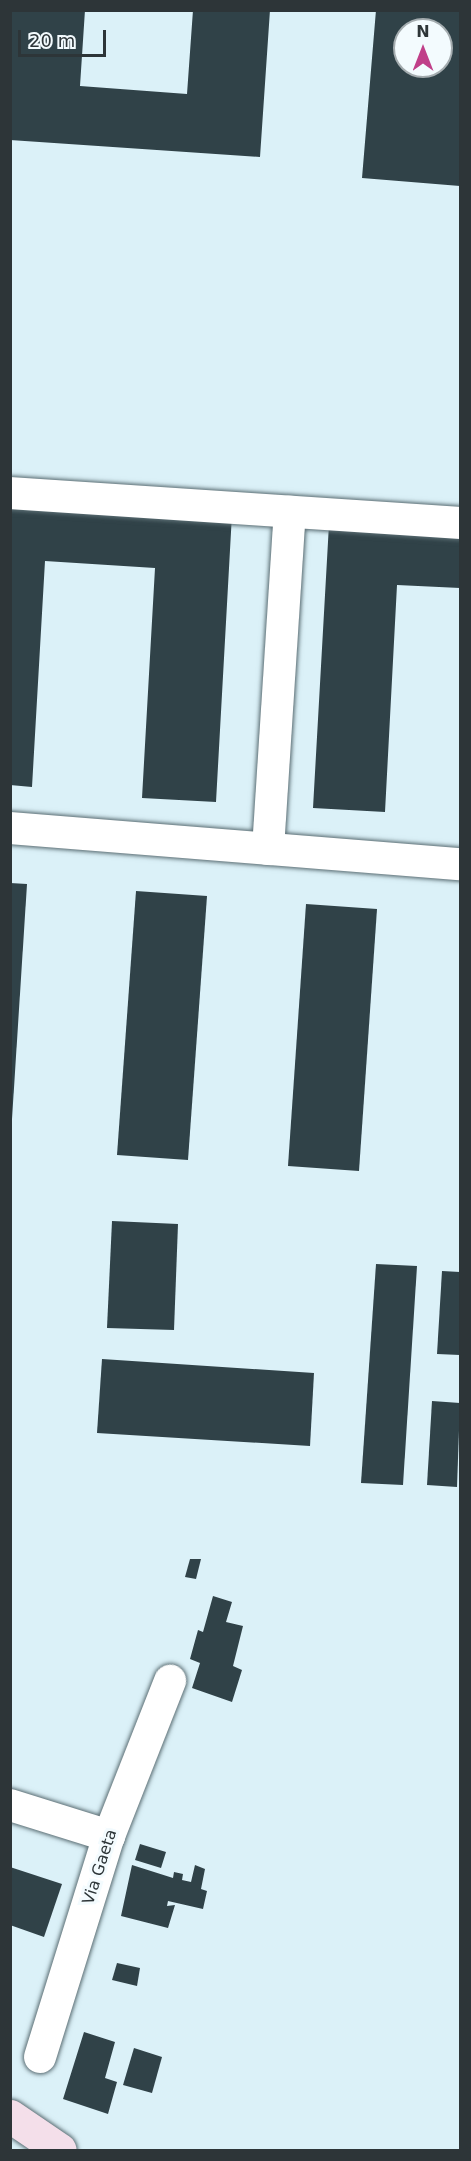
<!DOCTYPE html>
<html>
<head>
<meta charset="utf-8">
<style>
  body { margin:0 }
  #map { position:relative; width:471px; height:2161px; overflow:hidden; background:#dbf1f8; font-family:"DejaVu Sans",sans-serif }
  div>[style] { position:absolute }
  .building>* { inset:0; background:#304248 }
  .roads { filter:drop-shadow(0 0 2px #5b6e74) drop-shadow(0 0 2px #5b6e74) }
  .minor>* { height:32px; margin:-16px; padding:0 16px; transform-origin:16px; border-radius:16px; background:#fff }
  .secondary>* { height:33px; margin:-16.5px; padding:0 16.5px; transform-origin:16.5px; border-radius:16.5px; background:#f4dfea }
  span { translate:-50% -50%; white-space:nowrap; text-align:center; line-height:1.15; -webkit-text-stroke:6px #f3fbfe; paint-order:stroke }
  .street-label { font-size:16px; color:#2d3538 }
  .frame { position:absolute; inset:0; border:12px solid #2d3538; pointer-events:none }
  .north { position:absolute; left:393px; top:18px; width:60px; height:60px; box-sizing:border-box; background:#f3fbfe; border:2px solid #a4acaf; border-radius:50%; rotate:0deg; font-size:16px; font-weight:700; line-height:24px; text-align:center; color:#2d3538 }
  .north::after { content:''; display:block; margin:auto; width:21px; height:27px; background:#c03f89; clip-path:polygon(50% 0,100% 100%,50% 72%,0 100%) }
  .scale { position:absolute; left:18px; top:30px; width:88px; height:27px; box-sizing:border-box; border:3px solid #2d3538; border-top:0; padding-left:8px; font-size:18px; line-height:21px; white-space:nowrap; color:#2d3538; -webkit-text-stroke:4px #f3fbfe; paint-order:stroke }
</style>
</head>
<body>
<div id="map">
  <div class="building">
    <i style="clip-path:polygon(10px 10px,85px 10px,80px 86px,187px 94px,193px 10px,270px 10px,260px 157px,10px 140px)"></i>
    <i style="clip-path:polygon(evenodd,376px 10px,460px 10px,460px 186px,362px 178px,376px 10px,405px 30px,441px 30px,441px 66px,405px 66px,405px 30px)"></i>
    <i style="clip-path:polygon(10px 502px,232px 514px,216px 802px,142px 798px,155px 568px,45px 561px,32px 787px,10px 785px)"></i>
    <i style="clip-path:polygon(329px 524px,460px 532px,460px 588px,397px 585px,385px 812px,313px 808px)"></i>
    <i style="clip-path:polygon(10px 883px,27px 884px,12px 1119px,10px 1119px)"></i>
    <i style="clip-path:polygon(136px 891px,207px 896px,188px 1160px,117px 1155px)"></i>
    <i style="clip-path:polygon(306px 904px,377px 909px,359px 1171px,288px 1166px)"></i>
    <i style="clip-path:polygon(112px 1221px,178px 1224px,174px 1330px,107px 1328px)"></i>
    <i style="clip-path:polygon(376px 1264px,417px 1266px,403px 1485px,361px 1483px)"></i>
    <i style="clip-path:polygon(442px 1271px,460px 1272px,460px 1355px,437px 1354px)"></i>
    <i style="clip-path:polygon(102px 1359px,314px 1373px,310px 1446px,97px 1433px)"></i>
    <i style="clip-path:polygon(432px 1401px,460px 1403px,457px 1487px,427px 1485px)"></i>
    <i style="clip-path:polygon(190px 1559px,201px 1559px,196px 1579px,185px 1577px)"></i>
    <i style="clip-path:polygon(213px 1596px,232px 1602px,226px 1622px,243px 1626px,233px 1666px,242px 1670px,232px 1702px,192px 1688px,200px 1663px,190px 1659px,198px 1630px,203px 1632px)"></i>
    <i style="clip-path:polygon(140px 1844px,166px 1852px,161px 1868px,135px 1860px)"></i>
    <i style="clip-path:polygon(132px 1865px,173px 1878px,174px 1872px,183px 1874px,182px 1880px,191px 1882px,195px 1865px,205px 1869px,201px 1889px,207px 1891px,203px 1909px,168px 1901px,167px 1906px,175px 1905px,168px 1928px,121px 1916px)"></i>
    <i style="clip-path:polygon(10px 1867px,62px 1884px,44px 1937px,10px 1925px)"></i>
    <i style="clip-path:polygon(117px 1963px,140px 1968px,137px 1986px,112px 1980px)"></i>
    <i style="clip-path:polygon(84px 2032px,115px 2042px,105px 2078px,117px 2082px,108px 2114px,63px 2099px)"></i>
    <i style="clip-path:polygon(134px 2048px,162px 2057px,152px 2093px,123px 2085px)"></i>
  </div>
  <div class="roads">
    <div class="minor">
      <i style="left:10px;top:493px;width:451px;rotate:3.8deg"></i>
      <i style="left:10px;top:828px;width:451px;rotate:4.6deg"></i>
      <i style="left:268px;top:849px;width:338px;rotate:-86.3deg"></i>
      <i style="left:10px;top:1805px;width:104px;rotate:17.4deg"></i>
      <i style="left:40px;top:2057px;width:232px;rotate:-72.7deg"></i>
      <i style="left:109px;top:1836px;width:167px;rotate:-68.5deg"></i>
    </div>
    <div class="secondary">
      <i style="left:10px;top:2116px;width:60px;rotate:34.2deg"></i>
    </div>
  </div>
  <div class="street-label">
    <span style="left:100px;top:1867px;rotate:-72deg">Via Gaeta</span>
  </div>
  <div class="frame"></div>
  <div class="north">N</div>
  <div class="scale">20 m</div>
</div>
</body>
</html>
